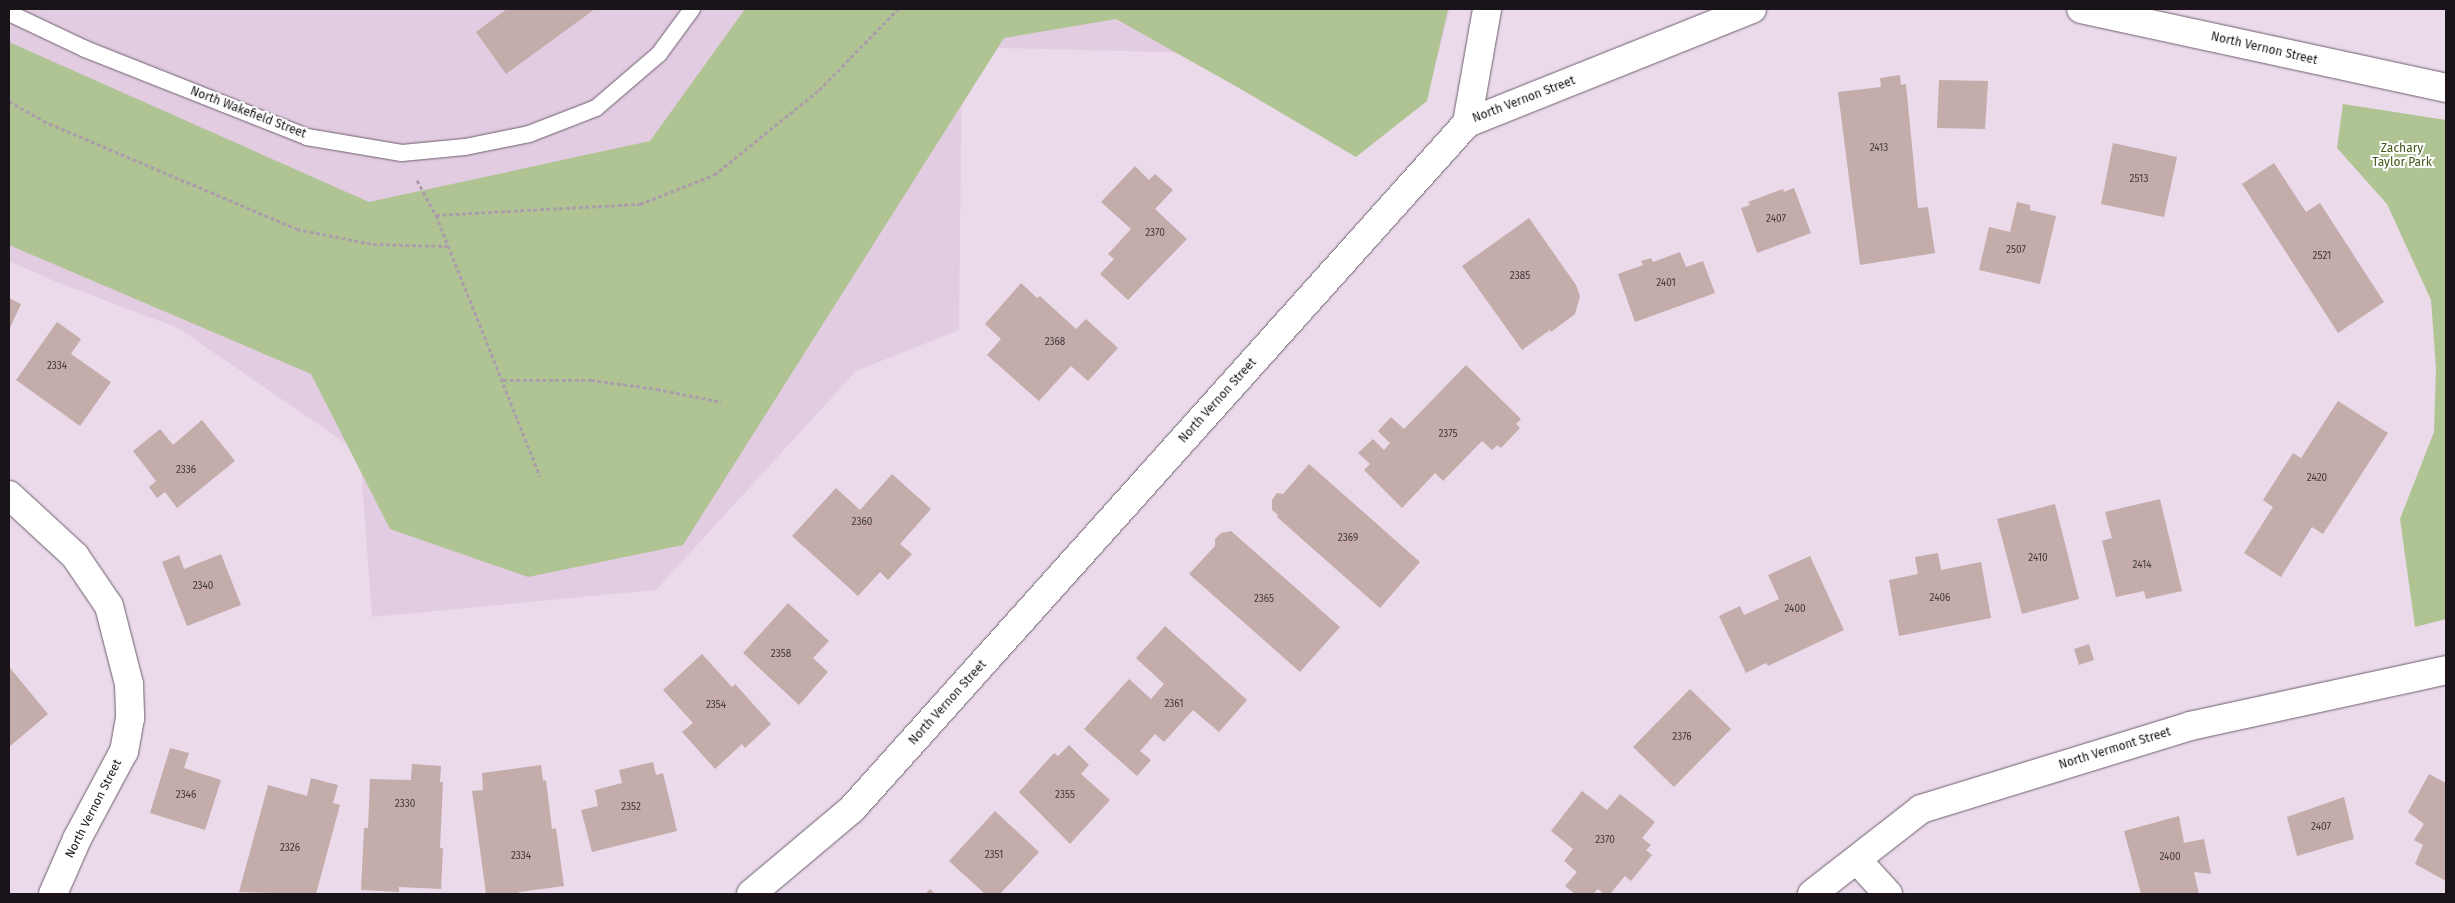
<!DOCTYPE html>
<html>
<head>
<meta charset="utf-8">
<style>
  body { margin:0 }
  #map { position:relative; width:2455px; height:903px; overflow:hidden; background:#eadaea; font-family:"Fira Sans",sans-serif }
  div>[style] { position:absolute }
  .built>* { inset:0; background:#e2cce2 }
  .green>* { inset:0; background:#b0c392 }
  .building>* { inset:0; background:#c4acaa }
  .path>* { height:3px; margin-top:-1.5px; transform-origin:0; background:repeating-linear-gradient(90deg,#ab9eab 0 4px,transparent 0 6.5px) }
  .roads { filter:drop-shadow(0 0 1px #6e5f6d) drop-shadow(0 0 1px #6e5f6d) }
  .lane>* { height:16px; margin:-8px; padding:0 8px; transform-origin:8px; border-radius:8px; background:#fff }
  .street>* { height:28px; margin:-14px; padding:0 14px; transform-origin:14px; border-radius:14px; background:#fff }
  span { translate:-50% -50%; white-space:nowrap; text-align:center; line-height:1.15; -webkit-text-stroke:4px #fff; paint-order:stroke }
  .number-label { font-size:10px; color:#443a3e }
  .number-label span { -webkit-text-stroke-width:0 }
  .street-label { font-size:12px; color:#1a141a }
  .park-label { font-size:12px; color:#44581a }
  .frame { position:absolute; inset:0; border:10px solid #1a141a; pointer-events:none }
</style>
</head>
<body>
<div id="map">
  <div class="built">
    <i style="clip-path:polygon(9px 9px,1450px 9px,1437px 59px,962px 47px,959px 330px,856px 371px,656px 590px,372px 617px,360px 453px,178px 328px,54px 281px,9px 261px)"></i>
  </div>
  <div class="green">
    <i style="clip-path:polygon(745px 9px,1448px 9px,1427px 101px,1356px 157px,1239px 88px,1116px 19px,1004px 38px,683px 545px,528px 577px,390px 529px,311px 374px,9px 245px,9px 42px,369px 202px,650px 141px)"></i>
    <i style="clip-path:polygon(2343px 104px,2446px 120px,2446px 619px,2415px 627px,2400px 519px,2434px 432px,2436px 368px,2431px 300px,2387px 204px,2337px 148px)"></i>
  </div>
  <div class="building">
    <i style="clip-path:polygon(507px 9px,595px 9px,506px 74px,476px 32px)"></i>
    <i style="clip-path:polygon(1900px 75px,1901px 85px,1906px 84px,1918px 208px,1928px 207px,1935px 253px,1860px 265px,1838px 92px,1881px 87px,1880px 78px)"></i>
    <i style="clip-path:polygon(1939px 80px,1988px 81px,1985px 129px,1937px 128px)"></i>
    <i style="clip-path:polygon(2113px 143px,2177px 157px,2164px 217px,2101px 204px)"></i>
    <i style="clip-path:polygon(2274px 163px,2306px 212px,2320px 203px,2384px 302px,2338px 333px,2242px 184px)"></i>
    <i style="clip-path:polygon(1135px 166px,1149px 180px,1155px 174px,1173px 190px,1155px 209px,1187px 239px,1128px 300px,1100px 274px,1114px 259px,1108px 254px,1131px 229px,1101px 202px)"></i>
    <i style="clip-path:polygon(1794px 188px,1811px 233px,1757px 253px,1741px 208px,1750px 205px,1748px 202px,1783px 189px,1784px 192px)"></i>
    <i style="clip-path:polygon(2017px 202px,2030px 205px,2030px 210px,2056px 216px,2040px 284px,1979px 270px,1989px 227px,2010px 232px)"></i>
    <i style="clip-path:polygon(1529px 218px,1576px 285px,1580px 296px,1575px 314px,1551px 332px,1550px 330px,1522px 350px,1462px 266px)"></i>
    <i style="clip-path:polygon(1680px 252px,1686px 267px,1703px 261px,1715px 293px,1635px 322px,1618px 274px,1643px 265px,1641px 261px,1651px 258px,1653px 262px)"></i>
    <i style="clip-path:polygon(1021px 283px,1037px 298px,1040px 296px,1076px 329px,1086px 319px,1118px 348px,1088px 381px,1071px 366px,1039px 401px,987px 355px,1001px 339px,985px 324px)"></i>
    <i style="clip-path:polygon(9px 298px,21px 304px,9px 330px)"></i>
    <i style="clip-path:polygon(57px 322px,81px 339px,71px 354px,111px 382px,80px 426px,16px 380px)"></i>
    <i style="clip-path:polygon(1466px 365px,1521px 419px,1516px 424px,1520px 428px,1501px 448px,1497px 445px,1492px 450px,1482px 441px,1443px 481px,1435px 473px,1402px 508px,1364px 470px,1370px 464px,1358px 453px,1373px 439px,1384px 450px,1390px 443px,1378px 431px,1391px 417px,1404px 429px)"></i>
    <i style="clip-path:polygon(2338px 401px,2388px 433px,2323px 534px,2312px 527px,2281px 577px,2244px 553px,2273px 507px,2263px 500px,2293px 453px,2301px 458px)"></i>
    <i style="clip-path:polygon(202px 420px,235px 461px,177px 508px,165px 492px,157px 498px,149px 487px,156px 481px,133px 451px,160px 429px,173px 445px)"></i>
    <i style="clip-path:polygon(1309px 464px,1420px 562px,1380px 608px,1277px 517px,1278px 515px,1272px 510px,1272px 500px,1277px 493px,1283px 494px)"></i>
    <i style="clip-path:polygon(892px 474px,931px 509px,900px 544px,912px 554px,888px 580px,880px 572px,858px 596px,792px 536px,836px 488px,860px 510px)"></i>
    <i style="clip-path:polygon(2160px 499px,2182px 591px,2146px 599px,2144px 591px,2116px 597px,2102px 541px,2112px 538px,2105px 512px)"></i>
    <i style="clip-path:polygon(2055px 504px,2079px 599px,2022px 614px,1997px 519px)"></i>
    <i style="clip-path:polygon(1231px 531px,1340px 627px,1300px 672px,1189px 574px,1215px 546px,1215px 539px,1221px 533px)"></i>
    <i style="clip-path:polygon(1938px 553px,1941px 570px,1981px 562px,1991px 618px,1899px 636px,1889px 580px,1918px 574px,1915px 557px)"></i>
    <i style="clip-path:polygon(221px 554px,241px 605px,187px 626px,162px 562px,179px 555px,184px 569px)"></i>
    <i style="clip-path:polygon(1810px 556px,1844px 630px,1768px 666px,1766px 663px,1746px 673px,1719px 616px,1740px 606px,1744px 615px,1779px 599px,1768px 575px)"></i>
    <i style="clip-path:polygon(788px 603px,829px 641px,813px 658px,828px 672px,799px 705px,743px 653px)"></i>
    <i style="clip-path:polygon(1165px 626px,1247px 700px,1219px 732px,1193px 710px,1164px 742px,1155px 734px,1140px 751px,1151px 760px,1137px 776px,1084px 729px,1129px 679px,1151px 699px,1164px 684px,1136px 658px)"></i>
    <i style="clip-path:polygon(2089px 644px,2094px 660px,2079px 665px,2074px 649px)"></i>
    <i style="clip-path:polygon(702px 654px,732px 687px,735px 684px,771px 724px,745px 748px,742px 744px,715px 769px,682px 732px,693px 723px,663px 690px)"></i>
    <i style="clip-path:polygon(10px 668px,48px 714px,9px 747px,9px 669px)"></i>
    <i style="clip-path:polygon(1690px 689px,1731px 729px,1674px 787px,1633px 747px)"></i>
    <i style="clip-path:polygon(1069px 745px,1089px 765px,1081px 774px,1110px 800px,1070px 844px,1019px 792px,1054px 753px,1058px 756px)"></i>
    <i style="clip-path:polygon(170px 748px,189px 753px,184px 768px,221px 780px,205px 830px,150px 813px)"></i>
    <i style="clip-path:polygon(653px 762px,656px 775px,663px 773px,677px 831px,592px 852px,581px 810px,598px 806px,595px 790px,622px 783px,619px 770px)"></i>
    <i style="clip-path:polygon(412px 764px,441px 766px,440px 782px,443px 782px,440px 848px,443px 848px,441px 889px,399px 887px,399px 892px,361px 890px,364px 828px,368px 828px,370px 779px,411px 780px)"></i>
    <i style="clip-path:polygon(541px 765px,543px 781px,546px 780px,552px 829px,556px 828px,564px 886px,519px 892px,519px 894px,486px 894px,472px 791px,483px 790px,482px 773px)"></i>
    <i style="clip-path:polygon(2429px 774px,2446px 783px,2446px 881px,2415px 864px,2423px 845px,2414px 840px,2424px 824px,2408px 812px)"></i>
    <i style="clip-path:polygon(311px 778px,338px 785px,333px 803px,340px 805px,316px 894px,239px 892px,268px 785px,307px 796px)"></i>
    <i style="clip-path:polygon(1582px 791px,1607px 810px,1620px 794px,1655px 822px,1642px 838px,1651px 845px,1646px 850px,1652px 855px,1631px 881px,1625px 876px,1610px 894px,1604px 894px,1598px 889px,1593px 894px,1575px 894px,1565px 886px,1577px 872px,1564px 861px,1573px 849px,1551px 831px)"></i>
    <i style="clip-path:polygon(2344px 797px,2354px 839px,2297px 856px,2287px 817px)"></i>
    <i style="clip-path:polygon(995px 811px,1039px 852px,1000px 894px,985px 894px,949px 861px)"></i>
    <i style="clip-path:polygon(2179px 816px,2184px 843px,2204px 839px,2211px 874px,2194px 872px,2199px 894px,2141px 894px,2124px 831px)"></i>
    <i style="clip-path:polygon(930px 889px,935px 894px,925px 894px)"></i>
  </div>
  <div class="path">
    <i style="left:9px;top:101px;width:39px;rotate:30deg"></i>
    <i style="left:43px;top:121px;width:276px;rotate:23deg"></i>
    <i style="left:297px;top:229px;width:77px;rotate:11.2deg"></i>
    <i style="left:373px;top:244px;width:75px;rotate:1.5deg"></i>
    <i style="left:417px;top:180px;width:40px;rotate:62deg"></i>
    <i style="left:436px;top:215px;width:204px;rotate:-3.1deg"></i>
    <i style="left:640px;top:204px;width:79px;rotate:-21.4deg"></i>
    <i style="left:714px;top:175px;width:135px;rotate:-39deg"></i>
    <i style="left:819px;top:90px;width:113px;rotate:-45.7deg"></i>
    <i style="left:436px;top:215px;width:281px;rotate:68.3deg"></i>
    <i style="left:503px;top:380px;width:88px"></i>
    <i style="left:591px;top:380px;width:67px;rotate:7.8deg"></i>
    <i style="left:657px;top:389px;width:66px;rotate:11.3deg"></i>
  </div>
  <div class="roads">
    <div class="lane">
      <i style="left:9px;top:13px;width:84px;rotate:25.3deg"></i>
      <i style="left:85px;top:49px;width:239px;rotate:21.6deg"></i>
      <i style="left:307px;top:137px;width:96px;rotate:9.6deg"></i>
      <i style="left:402px;top:153px;width:63px;rotate:-5.4deg"></i>
      <i style="left:465px;top:147px;width:65px;rotate:-11.5deg"></i>
      <i style="left:529px;top:134px;width:72px;rotate:-21.2deg"></i>
      <i style="left:596px;top:108px;width:83px;rotate:-40.6deg"></i>
      <i style="left:659px;top:54px;width:56px;rotate:-53.7deg"></i>
    </div>
    <div class="street">
      <i style="left:2081px;top:9px;width:373px;rotate:12.2deg"></i>
      <i style="left:1467px;top:123px;width:116px;rotate:-80deg"></i>
      <i style="left:9px;top:495px;width:90px;rotate:42.7deg"></i>
      <i style="left:75px;top:556px;width:60px;rotate:55.8deg"></i>
      <i style="left:109px;top:606px;width:81px;rotate:75.6deg"></i>
      <i style="left:129px;top:684px;width:34px;rotate:88deg"></i>
      <i style="left:130px;top:718px;width:34px;rotate:100deg"></i>
      <i style="left:124px;top:751px;width:100px;rotate:118.1deg"></i>
      <i style="left:77px;top:839px;width:60px;rotate:113.6deg"></i>
      <i style="left:1857px;top:860px;width:46px;rotate:47.6deg"></i>
      <i style="left:751px;top:894px;width:132px;rotate:-40.1deg"></i>
      <i style="left:852px;top:809px;width:921px;rotate:-48.12deg"></i>
      <i style="left:1467px;top:123px;width:307px;rotate:-21.8deg"></i>
      <i style="left:1812px;top:894px;width:138px;rotate:-37.9deg"></i>
      <i style="left:1921px;top:809px;width:282px;rotate:-17.1deg"></i>
      <i style="left:2190px;top:726px;width:262px;rotate:-12.3deg"></i>
    </div>
  </div>
  <div class="number-label">
    <span style="left:1879px;top:149px">2413</span>
    <span style="left:2139px;top:180px">2513</span>
    <span style="left:1776px;top:220px">2407</span>
    <span style="left:1155px;top:234px">2370</span>
    <span style="left:2016px;top:251px">2507</span>
    <span style="left:2322px;top:257px">2521</span>
    <span style="left:1520px;top:277px">2385</span>
    <span style="left:1666px;top:284px">2401</span>
    <span style="left:1055px;top:343px">2368</span>
    <span style="left:57px;top:367px">2334</span>
    <span style="left:1448px;top:435px">2375</span>
    <span style="left:186px;top:471px">2336</span>
    <span style="left:2317px;top:479px">2420</span>
    <span style="left:862px;top:523px">2360</span>
    <span style="left:1348px;top:539px">2369</span>
    <span style="left:2038px;top:559px">2410</span>
    <span style="left:2142px;top:566px">2414</span>
    <span style="left:203px;top:587px">2340</span>
    <span style="left:1940px;top:599px">2406</span>
    <span style="left:1264px;top:600px">2365</span>
    <span style="left:1795px;top:610px">2400</span>
    <span style="left:781px;top:655px">2358</span>
    <span style="left:1174px;top:705px">2361</span>
    <span style="left:716px;top:706px">2354</span>
    <span style="left:1682px;top:738px">2376</span>
    <span style="left:186px;top:796px">2346</span>
    <span style="left:1065px;top:796px">2355</span>
    <span style="left:405px;top:805px">2330</span>
    <span style="left:631px;top:808px">2352</span>
    <span style="left:2321px;top:828px">2407</span>
    <span style="left:1605px;top:841px">2370</span>
    <span style="left:290px;top:849px">2326</span>
    <span style="left:994px;top:856px">2351</span>
    <span style="left:521px;top:857px">2334</span>
    <span style="left:2170px;top:858px">2400</span>
  </div>
  <div class="street-label">
    <span style="left:2264px;top:49px;rotate:13deg">North Vernon Street</span>
    <span style="left:1524px;top:100px;rotate:-21deg">North Vernon Street</span>
    <span style="left:248px;top:113px;rotate:21deg">North Wakefield Street</span>
    <span style="left:1218px;top:401px;rotate:-48deg">North Vernon Street</span>
    <span style="left:948px;top:703px;rotate:-48deg">North Vernon Street</span>
    <span style="left:2115px;top:749px;rotate:-17deg">North Vermont Street</span>
    <span style="left:94px;top:809px;rotate:-63deg">North Vernon Street</span>
  </div>
  <div class="park-label">
    <span style="left:2402px;top:156px">Zachary<br>Taylor Park</span>
  </div>
  <div class="frame"></div>
</div>
</body>
</html>
